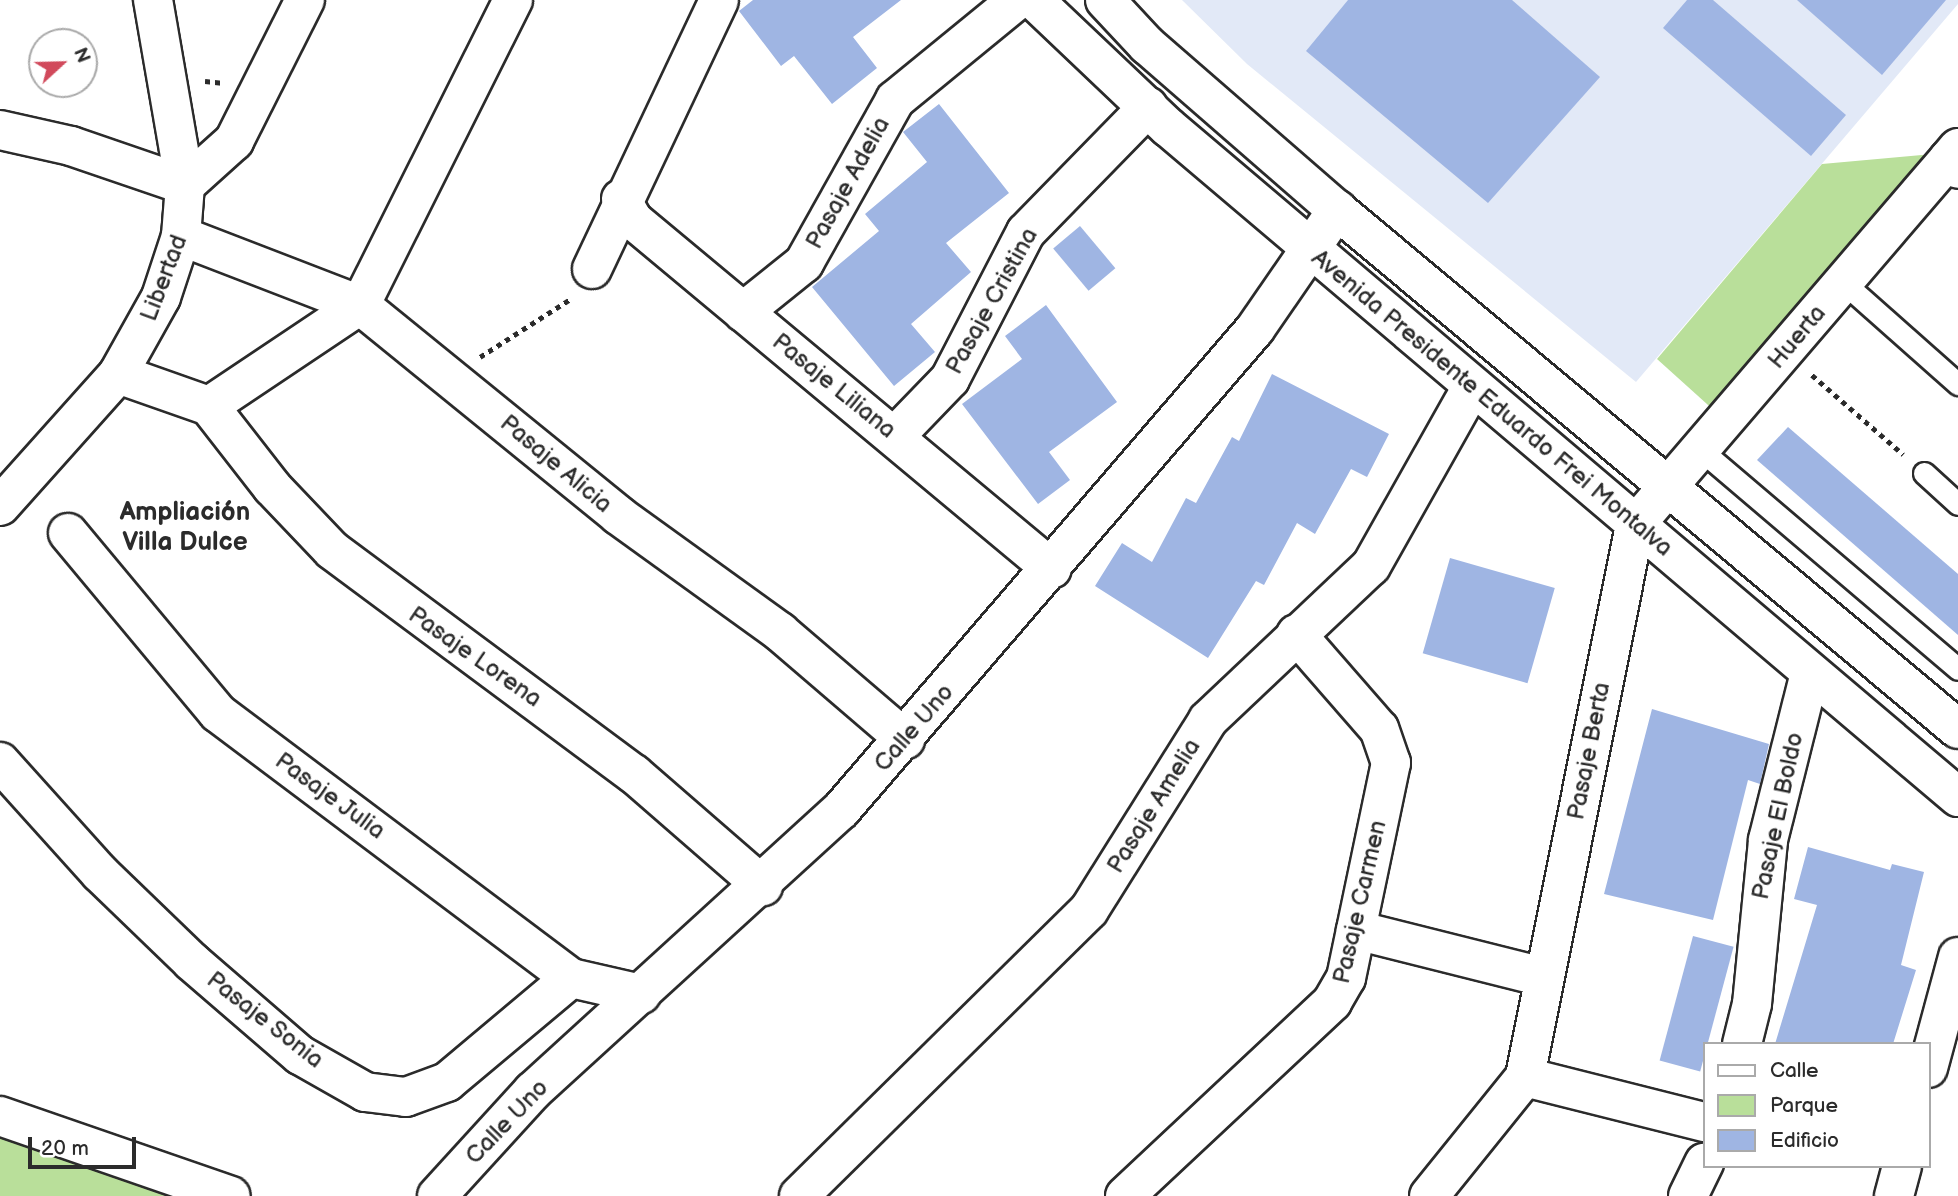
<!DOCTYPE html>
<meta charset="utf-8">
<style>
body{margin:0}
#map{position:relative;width:1958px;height:1196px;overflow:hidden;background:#fff;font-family:"Balsamiq Sans",sans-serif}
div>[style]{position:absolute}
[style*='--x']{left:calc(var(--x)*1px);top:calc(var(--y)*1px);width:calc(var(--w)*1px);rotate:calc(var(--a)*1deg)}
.built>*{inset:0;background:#e2e9f7}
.green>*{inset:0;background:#b9df9a}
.building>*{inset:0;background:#9fb5e3;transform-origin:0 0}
.path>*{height:4.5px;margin-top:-2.25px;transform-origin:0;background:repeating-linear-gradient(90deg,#2b2b2b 0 5px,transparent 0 10px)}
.roads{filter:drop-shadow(2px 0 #2b2b2b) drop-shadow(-2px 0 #2b2b2b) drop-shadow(0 2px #2b2b2b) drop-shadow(0 -2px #2b2b2b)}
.service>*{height:21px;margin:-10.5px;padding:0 10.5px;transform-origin:10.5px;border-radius:10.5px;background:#fff}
.minor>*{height:38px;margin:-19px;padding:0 19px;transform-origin:19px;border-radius:19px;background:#fff}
.tertiary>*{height:38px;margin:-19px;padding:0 19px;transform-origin:19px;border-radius:19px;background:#fff}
.secondary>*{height:38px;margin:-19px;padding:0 19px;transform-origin:19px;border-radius:19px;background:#fff}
span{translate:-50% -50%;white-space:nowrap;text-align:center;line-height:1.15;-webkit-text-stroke:5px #fff;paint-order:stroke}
.street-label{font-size:24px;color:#2b2b2b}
.neighbourhood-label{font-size:26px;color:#2b2b2b;font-weight:700}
.legend{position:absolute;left:1703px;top:1042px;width:228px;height:126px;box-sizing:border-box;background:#fff;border:2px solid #aaa;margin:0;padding:9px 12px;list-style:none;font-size:21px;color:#2b2b2b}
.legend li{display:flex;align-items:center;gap:14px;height:35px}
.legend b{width:35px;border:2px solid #aaa}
.north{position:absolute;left:28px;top:28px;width:70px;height:70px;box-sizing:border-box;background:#fff;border:2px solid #aaa;border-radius:50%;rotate:68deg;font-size:19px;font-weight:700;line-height:28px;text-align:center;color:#2b2b2b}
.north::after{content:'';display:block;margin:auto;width:24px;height:32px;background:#d1495b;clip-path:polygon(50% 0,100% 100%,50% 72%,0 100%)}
.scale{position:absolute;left:28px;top:1137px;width:108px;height:32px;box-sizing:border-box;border:4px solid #2b2b2b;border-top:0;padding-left:9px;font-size:21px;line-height:24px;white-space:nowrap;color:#2b2b2b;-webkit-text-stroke:5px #fff;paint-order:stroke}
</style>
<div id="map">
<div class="built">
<div style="clip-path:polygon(1182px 0,1958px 0,1958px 4px,1636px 382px,1247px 64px)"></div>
</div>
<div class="green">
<div style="clip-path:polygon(1933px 154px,1718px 414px,1657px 359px,1822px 164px)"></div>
<div style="clip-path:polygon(0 1114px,226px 1196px,0 1196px)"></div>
</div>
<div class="building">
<div style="clip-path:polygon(753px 0,901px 0,853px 37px,877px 68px,832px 104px,794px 56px,781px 66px,739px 11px)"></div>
<div style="clip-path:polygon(1348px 0,1512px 0,1600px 77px,1488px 203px,1306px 51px)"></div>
<div style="clip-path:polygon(1687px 0,1713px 0,1846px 115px,1811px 156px,1663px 28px)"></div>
<div style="clip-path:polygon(1797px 0,1946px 0,1882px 75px)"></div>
<div style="clip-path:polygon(939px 104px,1009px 193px,946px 243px,971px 272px,911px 324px,935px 352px,894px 386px,812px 287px,879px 231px,865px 214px,927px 162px,903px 132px)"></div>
<div style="left:1080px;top:226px;width:55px;height:35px;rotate:50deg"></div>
<div style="clip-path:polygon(1046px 305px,1117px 402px,1049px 452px,1070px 480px,1038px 504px,962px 404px,1022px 359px,1005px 336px)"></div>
<div style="clip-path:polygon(1272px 374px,1389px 434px,1367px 477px,1351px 469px,1315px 534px,1297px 523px,1264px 585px,1256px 581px,1208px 658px,1095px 586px,1122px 543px,1152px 562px,1186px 498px,1196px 503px,1232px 437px,1239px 441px)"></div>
<div style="clip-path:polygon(1788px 427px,1958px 574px,1958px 635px,1757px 460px)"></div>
<div style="left:1450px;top:558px;width:109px;height:99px;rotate:16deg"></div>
<div style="clip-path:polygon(1652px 709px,1769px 744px,1760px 784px,1748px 780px,1713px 920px,1604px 894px)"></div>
<div style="clip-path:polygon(1808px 847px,1890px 870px,1892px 864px,1924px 872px,1901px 965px,1916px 970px,1893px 1044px,1775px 1044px,1817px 905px,1794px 899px)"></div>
<div style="left:1693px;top:936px;width:42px;height:129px;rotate:15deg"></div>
</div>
<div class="path">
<div style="--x:205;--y:81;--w:19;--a:6"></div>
<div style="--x:480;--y:357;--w:109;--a:-32.7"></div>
<div style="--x:1812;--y:375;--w:121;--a:41"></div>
</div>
<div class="roads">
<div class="service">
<div style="--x:1843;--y:282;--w:154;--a:41.6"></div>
<div style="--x:1702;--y:451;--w:336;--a:40.4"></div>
<div style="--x:1924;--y:473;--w:46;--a:42.4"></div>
</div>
<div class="minor">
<div style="--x:513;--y:0;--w:341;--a:116.6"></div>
<div style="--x:360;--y:305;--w:182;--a:146.2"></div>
<div style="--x:209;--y:406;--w:103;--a:52.1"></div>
<div style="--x:272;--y:487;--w:87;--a:46.4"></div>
<div style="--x:332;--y:550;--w:376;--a:36.6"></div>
<div style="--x:634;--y:774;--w:171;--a:41"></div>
<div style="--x:0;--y:130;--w:73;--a:12.7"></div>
<div style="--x:71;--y:146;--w:120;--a:18.9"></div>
<div style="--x:185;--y:185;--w:66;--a:-41.9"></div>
<div style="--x:234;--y:141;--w:158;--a:-63.3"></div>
<div style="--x:621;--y:199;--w:24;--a:60"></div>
<div style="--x:633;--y:220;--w:545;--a:39.79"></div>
<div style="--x:181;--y:236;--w:192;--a:21.1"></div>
<div style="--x:360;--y:305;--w:333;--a:39.1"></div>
<div style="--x:618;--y:515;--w:200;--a:35.8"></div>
<div style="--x:780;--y:632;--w:165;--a:40.6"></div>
<div style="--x:592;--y:269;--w:297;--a:-64.7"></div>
<div style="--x:743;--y:312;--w:78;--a:-38.8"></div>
<div style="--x:804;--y:263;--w:187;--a:-60.8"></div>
<div style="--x:895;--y:100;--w:158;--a:-39.3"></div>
<div style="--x:118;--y:374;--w:96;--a:19.4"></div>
<div style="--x:895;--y:436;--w:79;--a:-46"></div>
<div style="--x:950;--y:379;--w:165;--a:-62.7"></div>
<div style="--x:1026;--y:232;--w:175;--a:-45.7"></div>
<div style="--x:0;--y:506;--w:177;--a:-48.2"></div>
<div style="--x:118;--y:374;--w:88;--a:-60.8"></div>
<div style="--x:161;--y:297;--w:64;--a:-71.8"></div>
<div style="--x:181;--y:236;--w:51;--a:-85.5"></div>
<div style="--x:185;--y:185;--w:188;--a:-99.8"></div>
<div style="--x:68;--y:533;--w:234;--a:50.2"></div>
<div style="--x:218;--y:713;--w:441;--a:36.9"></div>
<div style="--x:571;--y:978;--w:72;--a:12.9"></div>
<div style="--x:0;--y:762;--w:149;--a:48"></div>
<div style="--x:100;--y:873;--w:127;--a:44"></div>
<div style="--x:191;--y:961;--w:144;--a:40.8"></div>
<div style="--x:300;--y:1055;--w:75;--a:29.6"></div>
<div style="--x:365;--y:1092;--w:41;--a:7"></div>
<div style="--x:406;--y:1097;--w:44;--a:-20.1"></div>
<div style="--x:447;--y:1082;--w:162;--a:-40"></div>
<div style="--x:1356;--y:930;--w:193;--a:14.1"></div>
<div style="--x:1742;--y:1044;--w:41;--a:-76"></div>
<div style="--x:1752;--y:1004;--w:165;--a:-84.4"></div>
<div style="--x:1768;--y:840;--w:172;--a:-75.9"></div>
<div style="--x:1928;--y:1068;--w:115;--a:-74.9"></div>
<div style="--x:1525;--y:1077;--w:185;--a:14.1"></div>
<div style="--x:0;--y:1116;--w:244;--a:19.1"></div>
<div style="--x:437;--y:1196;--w:142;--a:-47.6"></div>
<div style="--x:533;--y:1091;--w:417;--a:-42.4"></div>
<div style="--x:841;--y:810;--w:635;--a:-49.28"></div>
<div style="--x:1255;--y:329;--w:145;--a:-55.4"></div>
<div style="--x:799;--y:1196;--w:407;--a:-44.6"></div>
<div style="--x:1089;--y:910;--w:224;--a:-57.9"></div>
<div style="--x:1208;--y:720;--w:224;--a:-43.4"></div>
<div style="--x:1371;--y:566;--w:206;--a:-60.6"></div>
<div style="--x:1125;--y:1196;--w:284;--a:-43.1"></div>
<div style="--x:1332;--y:1002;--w:28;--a:-60"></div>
<div style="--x:1346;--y:978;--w:220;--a:-78.2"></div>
<div style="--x:1391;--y:763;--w:36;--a:-109"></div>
<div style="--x:1379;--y:729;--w:126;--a:-131.1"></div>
<div style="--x:1429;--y:1196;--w:153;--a:-51.1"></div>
<div style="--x:1525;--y:1077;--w:563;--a:-78.73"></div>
<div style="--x:1635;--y:525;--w:481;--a:-49.4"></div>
<div style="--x:1688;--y:1196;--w:37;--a:-64"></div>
<div style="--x:1894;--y:1196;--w:31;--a:-75"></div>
</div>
<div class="tertiary">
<div style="--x:1958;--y:148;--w:16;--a:130"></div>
<div style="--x:1948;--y:160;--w:13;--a:42"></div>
</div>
<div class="secondary">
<div style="--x:1034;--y:0;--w:185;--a:43.5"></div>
<div style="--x:1168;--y:127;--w:1036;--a:40.3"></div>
<div style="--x:1105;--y:0;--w:62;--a:47"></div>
<div style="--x:1147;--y:45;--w:252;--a:41"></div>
<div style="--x:1337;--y:210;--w:809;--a:39.89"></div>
</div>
</div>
<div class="street-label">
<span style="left:848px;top:183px;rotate:-61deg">Pasaje Adelia</span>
<span style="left:164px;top:278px;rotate:-69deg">Libertad</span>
<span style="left:992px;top:301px;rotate:-61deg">Pasaje Cristina</span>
<span style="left:1797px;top:337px;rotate:-50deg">Huerta</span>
<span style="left:834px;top:386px;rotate:39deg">Pasaje Liliana</span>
<span style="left:1492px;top:403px;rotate:40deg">Avenida Presidente Eduardo Frei Montalva</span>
<span style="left:556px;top:464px;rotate:40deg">Pasaje Alicia</span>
<span style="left:475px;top:657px;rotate:35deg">Pasaje Lorena</span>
<span style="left:914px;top:728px;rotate:-49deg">Calle Uno</span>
<span style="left:1589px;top:751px;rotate:-79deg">Pasaje Berta</span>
<span style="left:330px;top:796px;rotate:36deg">Pasaje Julia</span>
<span style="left:1154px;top:806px;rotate:-58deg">Pasaje Amelia</span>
<span style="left:1778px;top:816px;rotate:-78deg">Pasaje El Boldo</span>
<span style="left:1360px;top:902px;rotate:-77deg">Pasaje Carmen</span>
<span style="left:265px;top:1020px;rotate:38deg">Pasaje Sonia</span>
<span style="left:507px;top:1122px;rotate:-46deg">Calle Uno</span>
</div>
<div class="neighbourhood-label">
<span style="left:185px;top:528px">Ampliación<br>Villa Dulce</span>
</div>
<ul class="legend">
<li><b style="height:9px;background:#fff"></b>Calle</li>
<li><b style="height:19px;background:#b9df9a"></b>Parque</li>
<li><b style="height:19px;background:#9fb5e3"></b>Edificio</li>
</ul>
<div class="north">N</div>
<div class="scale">20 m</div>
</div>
